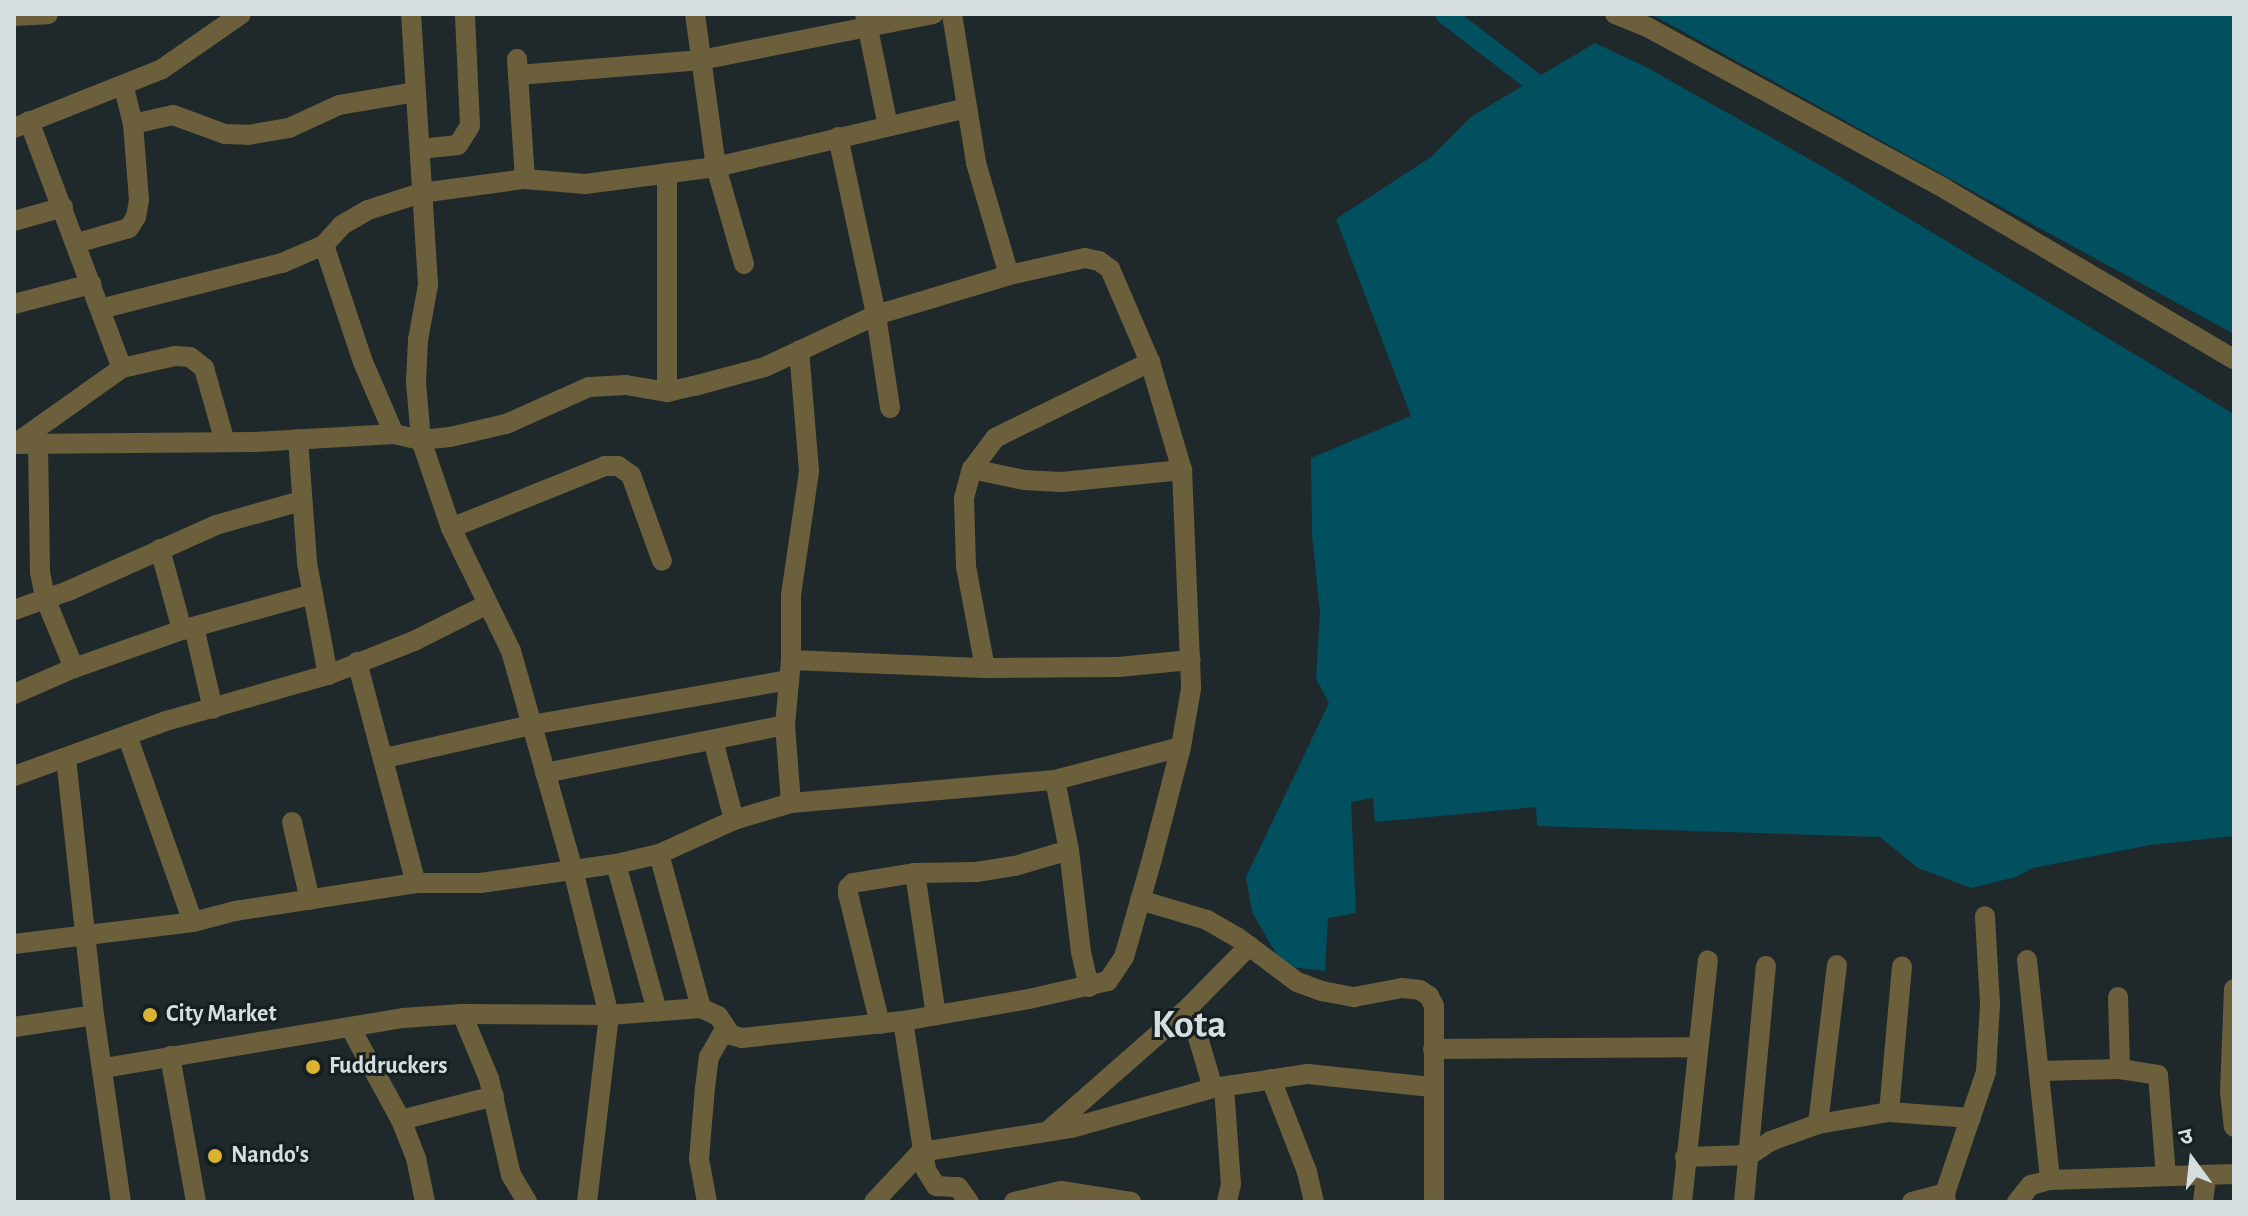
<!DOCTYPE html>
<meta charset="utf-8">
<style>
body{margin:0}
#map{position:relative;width:2248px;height:1216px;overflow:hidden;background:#1f282b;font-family:"Alegreya Sans","Noto Sans Devanagari",sans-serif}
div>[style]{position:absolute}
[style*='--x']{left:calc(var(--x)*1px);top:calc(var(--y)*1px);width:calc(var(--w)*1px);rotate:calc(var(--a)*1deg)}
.water>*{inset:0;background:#005060}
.canal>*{height:20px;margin:-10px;padding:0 10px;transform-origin:10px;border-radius:10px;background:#005060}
.minor>*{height:20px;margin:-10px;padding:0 10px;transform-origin:10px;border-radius:10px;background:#6c603c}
.dots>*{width:22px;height:22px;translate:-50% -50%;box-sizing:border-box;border:4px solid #151e21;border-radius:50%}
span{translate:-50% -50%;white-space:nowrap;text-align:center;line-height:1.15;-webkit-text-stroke:6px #151e21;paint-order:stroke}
.poi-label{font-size:24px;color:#d6ddde;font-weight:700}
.left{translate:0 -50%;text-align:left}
.town-label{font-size:40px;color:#d6ddde;font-weight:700}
.frame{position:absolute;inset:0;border:16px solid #d6ddde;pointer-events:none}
.north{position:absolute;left:2152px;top:1120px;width:80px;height:80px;-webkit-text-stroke:6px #151e21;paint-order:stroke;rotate:345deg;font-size:22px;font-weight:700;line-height:32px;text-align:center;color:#d6ddde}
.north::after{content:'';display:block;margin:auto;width:28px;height:36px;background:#d6ddde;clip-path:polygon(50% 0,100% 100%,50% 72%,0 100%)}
</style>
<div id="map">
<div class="water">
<div style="clip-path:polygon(1651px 14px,2234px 14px,2234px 334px,2054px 236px)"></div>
<div style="clip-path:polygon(1595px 43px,1646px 67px,1825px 168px,2234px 414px,2234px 836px,2150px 845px,2033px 868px,2016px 877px,1971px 888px,1918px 868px,1880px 837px,1537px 826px,1536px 807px,1375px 822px,1373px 798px,1351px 802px,1356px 913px,1328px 918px,1325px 971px,1283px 966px,1252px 912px,1246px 877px,1329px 703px,1316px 679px,1320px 612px,1312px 535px,1311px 458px,1411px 416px,1336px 219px,1431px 157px,1472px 116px)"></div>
</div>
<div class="canal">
<div style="--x:1445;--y:14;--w:136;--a:37.5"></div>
</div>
<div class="minor">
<div style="--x:411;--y:14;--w:272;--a:86.4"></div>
<div style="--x:428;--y:285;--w:56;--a:100.3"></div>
<div style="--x:418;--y:340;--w:42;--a:92.7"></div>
<div style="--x:416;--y:382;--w:58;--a:85.1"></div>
<div style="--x:421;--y:440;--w:93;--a:71.2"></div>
<div style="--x:451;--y:528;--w:137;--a:64"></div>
<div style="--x:511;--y:651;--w:228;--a:74.2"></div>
<div style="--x:573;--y:870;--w:149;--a:76.1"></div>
<div style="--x:609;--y:1015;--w:188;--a:96.7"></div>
<div style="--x:695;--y:14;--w:154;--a:82.2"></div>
<div style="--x:716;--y:167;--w:101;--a:73.9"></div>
<div style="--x:865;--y:14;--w:114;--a:78.4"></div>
<div style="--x:952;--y:14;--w:151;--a:80.8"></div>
<div style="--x:976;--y:163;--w:117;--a:73.6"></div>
<div style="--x:1615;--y:14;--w:37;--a:22"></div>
<div style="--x:1649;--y:28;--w:337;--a:28.5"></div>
<div style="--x:1945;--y:189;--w:335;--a:30.5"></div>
<div style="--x:14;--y:16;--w:34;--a:-3"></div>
<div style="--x:517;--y:59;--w:120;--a:86.2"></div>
<div style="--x:518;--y:75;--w:184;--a:-4.7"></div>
<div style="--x:701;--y:60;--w:237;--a:-11.2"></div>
<div style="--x:29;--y:121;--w:264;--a:69.4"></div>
<div style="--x:133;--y:124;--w:41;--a:-12.7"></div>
<div style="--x:173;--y:115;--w:55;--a:20.1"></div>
<div style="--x:225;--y:134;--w:23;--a:2"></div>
<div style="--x:248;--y:135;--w:42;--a:-9.7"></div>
<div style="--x:289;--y:128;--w:55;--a:-24.7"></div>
<div style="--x:339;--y:105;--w:77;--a:-9.7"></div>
<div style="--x:14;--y:128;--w:159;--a:-21.7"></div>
<div style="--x:162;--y:69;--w:96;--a:-34.8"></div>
<div style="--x:838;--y:137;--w:182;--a:77.9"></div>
<div style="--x:876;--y:315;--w:94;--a:81.4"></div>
<div style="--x:420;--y:149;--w:38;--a:-6"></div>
<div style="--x:458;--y:145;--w:22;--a:-58"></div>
<div style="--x:470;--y:126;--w:112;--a:-92.6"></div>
<div style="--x:667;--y:173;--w:219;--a:90"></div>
<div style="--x:14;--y:221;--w:51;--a:-15.9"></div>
<div style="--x:77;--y:243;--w:54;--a:-16.1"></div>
<div style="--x:129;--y:228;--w:13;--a:-58"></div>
<div style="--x:136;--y:217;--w:17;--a:-80"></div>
<div style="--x:139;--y:200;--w:76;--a:-94.5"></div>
<div style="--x:133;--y:124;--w:38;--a:-104"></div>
<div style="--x:324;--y:245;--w:123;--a:71.6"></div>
<div style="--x:363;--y:362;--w:78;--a:66.7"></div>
<div style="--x:14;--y:304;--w:80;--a:-14.6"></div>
<div style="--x:100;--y:309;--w:188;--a:-14.2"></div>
<div style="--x:282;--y:263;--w:46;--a:-23.2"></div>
<div style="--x:324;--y:245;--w:27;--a:-48"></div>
<div style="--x:342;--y:225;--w:30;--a:-30"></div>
<div style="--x:368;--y:210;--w:56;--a:-17.8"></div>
<div style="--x:421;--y:193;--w:105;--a:-7.7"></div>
<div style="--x:525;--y:179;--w:60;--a:4.8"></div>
<div style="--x:585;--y:184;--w:132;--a:-7.4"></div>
<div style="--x:716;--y:167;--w:258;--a:-13.2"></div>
<div style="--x:298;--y:439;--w:124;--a:85.8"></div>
<div style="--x:307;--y:563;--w:114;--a:79.4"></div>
<div style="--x:14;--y:444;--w:241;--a:-0.5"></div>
<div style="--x:255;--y:442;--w:139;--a:-3.3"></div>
<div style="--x:394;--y:434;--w:28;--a:13"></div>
<div style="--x:421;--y:440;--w:29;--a:-6"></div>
<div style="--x:450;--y:437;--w:57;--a:-13.1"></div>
<div style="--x:506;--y:424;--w:91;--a:-24"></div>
<div style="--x:589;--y:387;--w:37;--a:-3"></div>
<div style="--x:626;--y:385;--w:42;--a:9.7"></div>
<div style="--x:667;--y:392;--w:28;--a:-13"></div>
<div style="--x:694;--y:386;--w:73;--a:-15"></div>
<div style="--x:765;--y:367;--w:123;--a:-25.1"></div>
<div style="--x:876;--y:315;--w:139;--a:-16.7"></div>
<div style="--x:1009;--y:275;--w:78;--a:-12.6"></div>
<div style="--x:1085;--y:258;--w:14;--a:12"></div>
<div style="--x:1099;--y:261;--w:14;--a:36"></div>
<div style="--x:1110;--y:269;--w:101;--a:66.7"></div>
<div style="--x:1150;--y:362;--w:113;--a:73.5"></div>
<div style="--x:1182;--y:470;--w:219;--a:87.6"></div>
<div style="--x:1191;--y:689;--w:59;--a:99.8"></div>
<div style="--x:1181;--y:747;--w:116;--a:104.5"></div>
<div style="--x:1152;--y:859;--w:102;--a:105.9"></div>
<div style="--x:1124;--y:957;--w:29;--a:124"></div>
<div style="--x:1108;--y:981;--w:81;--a:167.2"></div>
<div style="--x:1029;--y:999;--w:128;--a:170.1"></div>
<div style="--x:903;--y:1021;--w:162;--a:174"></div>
<div style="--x:742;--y:1038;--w:11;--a:-165"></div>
<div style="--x:731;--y:1035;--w:23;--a:-124"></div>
<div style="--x:718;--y:1016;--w:19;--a:-155"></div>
<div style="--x:701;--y:1008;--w:92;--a:175.6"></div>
<div style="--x:609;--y:1015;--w:147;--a:-179.6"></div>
<div style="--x:462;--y:1014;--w:59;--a:176.1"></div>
<div style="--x:403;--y:1018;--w:303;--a:170.5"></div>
<div style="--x:15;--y:444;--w:131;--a:-35.4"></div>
<div style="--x:122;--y:368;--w:54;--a:-12.8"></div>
<div style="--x:175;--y:356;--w:15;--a:4"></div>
<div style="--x:190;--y:357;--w:18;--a:38"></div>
<div style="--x:204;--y:368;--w:77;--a:74.2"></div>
<div style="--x:38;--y:444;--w:128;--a:89.1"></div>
<div style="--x:40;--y:572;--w:26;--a:79"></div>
<div style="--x:45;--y:598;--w:76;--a:67.5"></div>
<div style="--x:972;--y:469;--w:53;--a:11.9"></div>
<div style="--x:1024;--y:480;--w:38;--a:3"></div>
<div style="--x:1062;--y:482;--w:121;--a:-5.7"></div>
<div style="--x:451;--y:528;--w:166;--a:-21.9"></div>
<div style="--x:605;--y:466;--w:13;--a:0"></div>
<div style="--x:618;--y:466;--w:16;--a:35"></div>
<div style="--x:631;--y:475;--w:91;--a:70.2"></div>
<div style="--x:160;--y:549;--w:84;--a:74.8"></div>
<div style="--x:14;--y:610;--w:57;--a:-19.4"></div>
<div style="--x:68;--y:591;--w:162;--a:-24"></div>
<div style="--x:216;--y:525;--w:88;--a:-15.8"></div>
<div style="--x:194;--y:627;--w:84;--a:77"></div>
<div style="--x:791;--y:660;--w:194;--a:2.4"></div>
<div style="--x:985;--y:668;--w:133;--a:-0.4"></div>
<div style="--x:1118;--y:667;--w:73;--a:-5.5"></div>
<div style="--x:357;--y:662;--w:229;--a:75.1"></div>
<div style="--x:985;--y:668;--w:104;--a:-100.6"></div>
<div style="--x:966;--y:566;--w:68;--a:-91.7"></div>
<div style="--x:964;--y:498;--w:30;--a:-75"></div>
<div style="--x:972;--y:469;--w:39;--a:-53"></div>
<div style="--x:995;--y:438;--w:173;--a:-26.1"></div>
<div style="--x:14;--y:694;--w:65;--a:-23.4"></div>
<div style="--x:74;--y:668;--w:114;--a:-19.4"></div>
<div style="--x:182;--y:630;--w:136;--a:-15.4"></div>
<div style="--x:127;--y:735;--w:198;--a:70.6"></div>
<div style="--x:713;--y:740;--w:83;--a:75.3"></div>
<div style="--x:66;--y:758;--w:259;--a:83.8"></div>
<div style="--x:94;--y:1015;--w:189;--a:81.8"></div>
<div style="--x:385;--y:758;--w:150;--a:-12.7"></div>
<div style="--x:531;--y:725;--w:262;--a:-9.9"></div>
<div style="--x:545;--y:773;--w:245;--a:-11.3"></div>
<div style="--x:14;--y:776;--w:162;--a:-19.9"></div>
<div style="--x:166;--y:721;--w:168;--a:-15.9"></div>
<div style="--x:328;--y:675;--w:92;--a:-21.6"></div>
<div style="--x:414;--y:641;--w:80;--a:-26.6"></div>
<div style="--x:1055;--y:780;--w:71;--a:78.7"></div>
<div style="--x:1069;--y:850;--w:103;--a:83.3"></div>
<div style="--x:1081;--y:952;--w:36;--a:77"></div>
<div style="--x:791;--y:803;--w:78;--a:-94.4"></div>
<div style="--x:785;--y:725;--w:65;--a:-84.7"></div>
<div style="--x:791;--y:660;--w:65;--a:-90"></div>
<div style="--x:791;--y:595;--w:125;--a:-81.7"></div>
<div style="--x:809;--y:471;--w:121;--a:-94.7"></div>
<div style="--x:292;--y:822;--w:80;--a:77"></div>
<div style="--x:659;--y:854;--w:160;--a:74.7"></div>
<div style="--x:616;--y:864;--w:153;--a:74.4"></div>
<div style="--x:915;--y:873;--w:144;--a:81.6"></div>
<div style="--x:1140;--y:900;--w:70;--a:16.6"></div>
<div style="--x:1207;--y:920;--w:34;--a:30"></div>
<div style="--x:1237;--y:937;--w:75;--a:36.9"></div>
<div style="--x:1297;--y:982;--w:27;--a:20"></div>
<div style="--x:1322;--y:991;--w:33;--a:11"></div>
<div style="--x:1354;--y:997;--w:49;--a:-10.6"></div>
<div style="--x:1402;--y:988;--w:18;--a:6"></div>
<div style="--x:1420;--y:990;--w:11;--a:34"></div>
<div style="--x:1429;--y:996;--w:11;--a:63"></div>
<div style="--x:1434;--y:1006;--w:196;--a:90"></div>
<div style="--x:14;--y:944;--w:180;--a:-7"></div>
<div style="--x:193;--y:922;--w:43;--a:-14.7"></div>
<div style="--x:235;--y:911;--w:183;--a:-8.8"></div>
<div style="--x:416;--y:883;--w:64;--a:0"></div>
<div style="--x:480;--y:883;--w:137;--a:-8"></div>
<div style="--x:616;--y:864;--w:44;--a:-13.1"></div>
<div style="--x:659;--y:854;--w:82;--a:-24.4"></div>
<div style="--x:734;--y:820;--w:59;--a:-16.6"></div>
<div style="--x:791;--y:803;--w:265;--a:-5"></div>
<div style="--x:1055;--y:780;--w:130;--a:-14.7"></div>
<div style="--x:2027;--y:960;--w:221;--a:84"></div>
<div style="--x:2234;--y:989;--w:102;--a:92.2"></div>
<div style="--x:2230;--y:1091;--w:36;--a:84"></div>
<div style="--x:2118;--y:997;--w:72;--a:88.4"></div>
<div style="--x:1189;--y:1007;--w:84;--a:73.5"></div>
<div style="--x:462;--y:1014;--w:70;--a:67.4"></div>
<div style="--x:489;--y:1079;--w:98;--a:77.1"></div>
<div style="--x:511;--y:1175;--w:31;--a:59"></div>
<div style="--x:903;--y:1021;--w:151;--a:81.2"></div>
<div style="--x:926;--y:1170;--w:19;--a:58"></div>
<div style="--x:936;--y:1186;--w:22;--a:3"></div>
<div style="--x:958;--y:1187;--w:19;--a:54"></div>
<div style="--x:880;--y:1024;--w:134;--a:-103.8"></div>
<div style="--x:848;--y:894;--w:6;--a:-90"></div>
<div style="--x:848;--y:888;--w:7;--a:-45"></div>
<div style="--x:853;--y:883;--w:63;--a:-9.2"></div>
<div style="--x:915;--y:873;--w:61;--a:-0.9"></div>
<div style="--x:976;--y:872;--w:39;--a:-9"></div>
<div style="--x:1015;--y:866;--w:56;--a:-16.5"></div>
<div style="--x:14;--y:1027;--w:81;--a:-8.5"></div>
<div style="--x:350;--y:1027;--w:106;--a:61.3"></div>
<div style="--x:401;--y:1120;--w:41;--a:68.5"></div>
<div style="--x:416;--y:1158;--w:45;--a:78.4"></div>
<div style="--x:1433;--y:1049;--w:265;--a:-0.4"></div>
<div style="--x:170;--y:1056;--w:148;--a:79.9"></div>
<div style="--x:2039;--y:1071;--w:81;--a:-1.4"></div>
<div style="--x:2120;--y:1069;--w:38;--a:9"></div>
<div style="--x:2158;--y:1075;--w:101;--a:85.5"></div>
<div style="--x:1271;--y:1079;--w:100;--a:68.8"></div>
<div style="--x:1307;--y:1172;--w:31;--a:77"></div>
<div style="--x:1224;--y:1087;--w:97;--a:85.9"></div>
<div style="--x:1231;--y:1184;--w:18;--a:103"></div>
<div style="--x:1889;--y:1112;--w:146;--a:-84.9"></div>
<div style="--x:401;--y:1120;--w:96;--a:-14.5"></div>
<div style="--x:1818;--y:1124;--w:160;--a:-83.2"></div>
<div style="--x:1048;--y:1131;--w:188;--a:-41.3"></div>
<div style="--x:1189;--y:1007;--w:86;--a:-45.5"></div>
<div style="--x:1685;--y:1157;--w:65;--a:-1.8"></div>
<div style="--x:1750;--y:1155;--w:25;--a:-34"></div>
<div style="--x:1771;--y:1141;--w:50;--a:-19.9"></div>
<div style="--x:1818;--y:1124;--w:72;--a:-9.6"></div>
<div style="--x:1889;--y:1112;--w:82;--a:4.2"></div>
<div style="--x:707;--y:1202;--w:44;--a:-100.5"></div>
<div style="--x:699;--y:1159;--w:71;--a:-85.2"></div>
<div style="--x:705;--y:1088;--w:31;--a:-83"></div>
<div style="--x:709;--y:1057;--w:32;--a:-60"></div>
<div style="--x:874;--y:1202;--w:69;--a:-46.8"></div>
<div style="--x:921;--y:1152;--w:152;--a:-9.1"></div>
<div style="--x:1071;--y:1128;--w:148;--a:-15.7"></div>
<div style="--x:1213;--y:1088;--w:96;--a:-8.4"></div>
<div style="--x:1308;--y:1074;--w:124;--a:6"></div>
<div style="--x:1014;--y:1202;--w:48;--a:-13.2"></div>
<div style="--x:1061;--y:1191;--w:71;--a:8.9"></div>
<div style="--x:1682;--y:1202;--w:243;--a:-83.9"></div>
<div style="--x:1744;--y:1202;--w:237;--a:-84.7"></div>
<div style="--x:1912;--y:1202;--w:34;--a:-15"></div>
<div style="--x:1946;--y:1202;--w:9;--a:-96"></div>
<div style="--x:1945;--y:1193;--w:128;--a:-71.3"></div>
<div style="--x:1986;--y:1072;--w:68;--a:-86.6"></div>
<div style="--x:1990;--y:1004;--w:88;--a:-93.3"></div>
<div style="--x:2017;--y:1202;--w:22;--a:-51"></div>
<div style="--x:2031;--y:1185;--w:20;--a:-15"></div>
<div style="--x:2050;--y:1180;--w:184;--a:-1.9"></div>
<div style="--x:2203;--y:1202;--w:25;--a:-83"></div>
</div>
<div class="dots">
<div style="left:150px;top:1015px;background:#dab333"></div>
<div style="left:313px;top:1067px;background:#dab333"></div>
<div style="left:215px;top:1156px;background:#dab333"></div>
</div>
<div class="poi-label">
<span class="left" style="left:166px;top:1015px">City Market</span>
<span class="left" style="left:329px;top:1067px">Fuddruckers</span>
<span class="left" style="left:231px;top:1156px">Nando's</span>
</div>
<div class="town-label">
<span style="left:1189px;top:1025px">Kota</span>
</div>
<div class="frame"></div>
<div class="north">उ</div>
</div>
